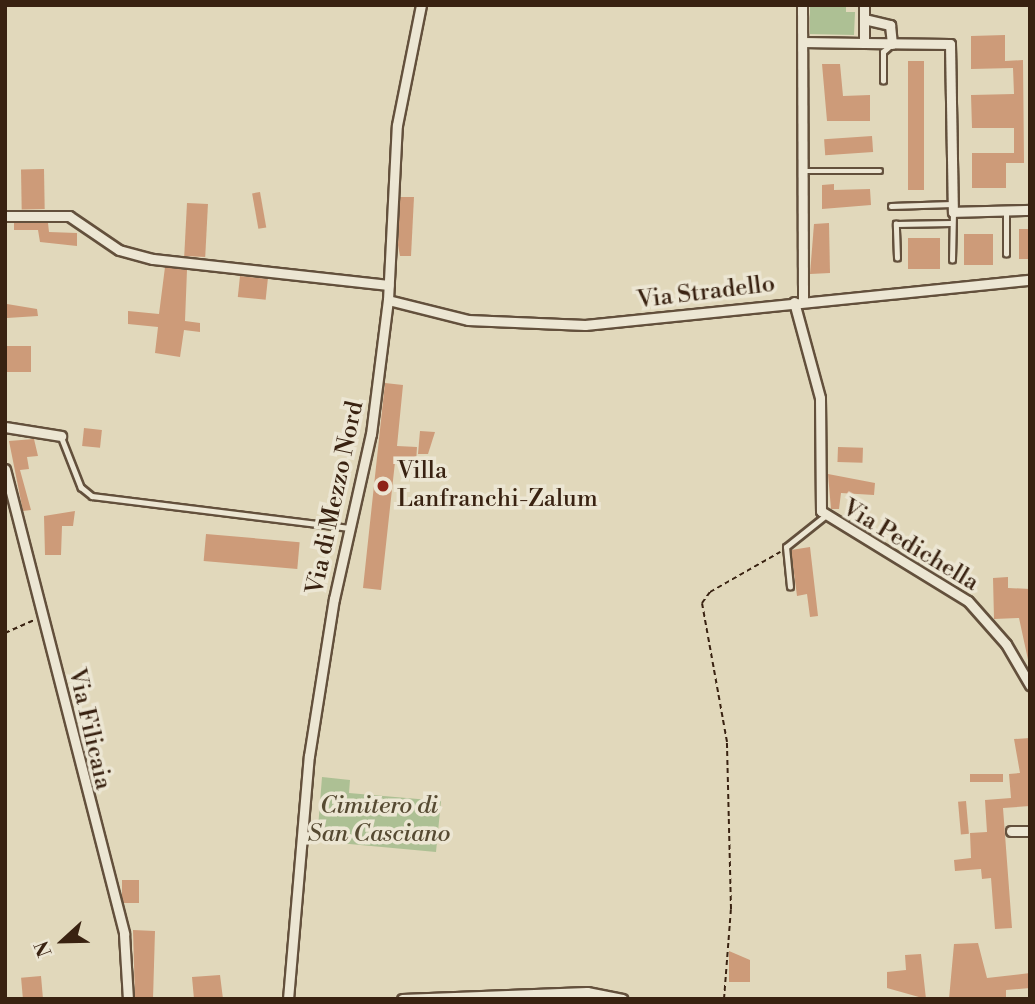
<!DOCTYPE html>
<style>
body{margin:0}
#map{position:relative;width:1035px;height:1004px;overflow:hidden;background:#e1d8bb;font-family:"Libre Bodoni",serif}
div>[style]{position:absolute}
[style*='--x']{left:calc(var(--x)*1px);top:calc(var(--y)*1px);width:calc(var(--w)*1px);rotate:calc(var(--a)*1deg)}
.green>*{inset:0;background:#adc094}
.building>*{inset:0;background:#cd9b79;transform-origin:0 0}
.path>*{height:2px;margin-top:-1px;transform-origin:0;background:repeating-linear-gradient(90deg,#392211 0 5px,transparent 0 8.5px)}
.roads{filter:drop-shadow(2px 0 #63503c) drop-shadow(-2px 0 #63503c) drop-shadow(0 2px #63503c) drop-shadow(0 -2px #63503c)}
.service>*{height:4.5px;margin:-2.25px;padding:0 2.25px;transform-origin:2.25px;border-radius:2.25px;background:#ece6d3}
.minor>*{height:9px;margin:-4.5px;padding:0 4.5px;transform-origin:4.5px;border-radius:4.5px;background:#ece6d3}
.dots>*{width:19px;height:19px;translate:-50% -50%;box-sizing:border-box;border:4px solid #ece6d3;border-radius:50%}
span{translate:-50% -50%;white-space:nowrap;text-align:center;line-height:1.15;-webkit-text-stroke:7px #ece6d3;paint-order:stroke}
.street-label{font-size:24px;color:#392211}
.poi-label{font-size:24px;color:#392211}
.left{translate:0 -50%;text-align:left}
.park-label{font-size:24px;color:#564a32;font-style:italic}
.frame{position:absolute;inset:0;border:7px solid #392211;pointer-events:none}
.north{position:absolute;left:28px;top:906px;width:70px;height:70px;-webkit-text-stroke:5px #ece6d3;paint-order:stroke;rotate:248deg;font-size:19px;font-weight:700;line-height:28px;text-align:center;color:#392211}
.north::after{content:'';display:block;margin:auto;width:24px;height:32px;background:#392211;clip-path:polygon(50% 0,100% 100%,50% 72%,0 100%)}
</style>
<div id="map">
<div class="green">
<div style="clip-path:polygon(810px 5px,846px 5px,846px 12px,855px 12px,854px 35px,810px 34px)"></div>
<div style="clip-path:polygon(322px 777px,350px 780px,349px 793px,441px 801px,436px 852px,317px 841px)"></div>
</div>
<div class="building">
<div style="clip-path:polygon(1005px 35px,1005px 61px,1023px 60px,1024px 163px,1006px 163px,1006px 188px,972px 188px,972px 153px,1014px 153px,1014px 128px,972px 128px,971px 95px,1014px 94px,1013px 68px,971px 69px,971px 36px)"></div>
<div style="left:908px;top:61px;width:16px;height:129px"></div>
<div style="clip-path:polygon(822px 64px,840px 64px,843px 96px,870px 95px,870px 121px,827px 121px)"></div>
<div style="left:872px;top:136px;width:16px;height:48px;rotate:86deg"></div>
<div style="left:44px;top:169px;width:40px;height:23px;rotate:89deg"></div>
<div style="clip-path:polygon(834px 184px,834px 190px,870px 189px,871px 205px,822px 209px,822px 185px)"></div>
<div style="left:260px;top:192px;width:36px;height:8px;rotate:80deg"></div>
<div style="clip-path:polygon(400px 197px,414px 197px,411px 256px,400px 256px,398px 245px)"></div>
<div style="left:187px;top:203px;width:21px;height:53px;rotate:3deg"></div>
<div style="clip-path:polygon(14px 223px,48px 223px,49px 232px,77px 233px,77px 246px,40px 242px,38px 230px,14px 230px)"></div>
<div style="clip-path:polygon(829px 223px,830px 273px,810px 274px,814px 224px)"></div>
<div style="left:1019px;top:229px;width:11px;height:30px"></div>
<div style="left:964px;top:234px;width:29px;height:31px"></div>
<div style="left:940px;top:238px;width:31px;height:32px;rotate:90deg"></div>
<div style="clip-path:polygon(165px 267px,187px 270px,185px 321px,200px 323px,200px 332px,184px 330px,180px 357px,155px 353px,158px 327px,128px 324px,128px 311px,159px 314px)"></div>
<div style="left:240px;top:276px;width:28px;height:21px;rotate:6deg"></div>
<div style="clip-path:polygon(7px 304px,37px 309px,38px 316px,7px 318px)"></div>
<div style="left:31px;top:346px;width:26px;height:25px;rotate:90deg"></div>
<div style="clip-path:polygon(385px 383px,403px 385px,397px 446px,417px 447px,416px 463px,395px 462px,381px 590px,363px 588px)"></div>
<div style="left:84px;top:428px;width:18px;height:18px;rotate:6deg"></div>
<div style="clip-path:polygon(420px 431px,435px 432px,428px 454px,418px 454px)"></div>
<div style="clip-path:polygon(34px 439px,38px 456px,27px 457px,29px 469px,20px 470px,31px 510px,23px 511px,9px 441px)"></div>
<div style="left:838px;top:447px;width:25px;height:15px;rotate:2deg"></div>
<div style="clip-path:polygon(828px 474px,875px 483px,874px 495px,841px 493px,839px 509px,831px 509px)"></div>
<div style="clip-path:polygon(75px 511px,73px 526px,62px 526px,61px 555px,45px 555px,44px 516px)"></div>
<div style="left:206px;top:534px;width:94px;height:27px;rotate:5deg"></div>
<div style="clip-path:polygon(810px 547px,818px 616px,810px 617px,807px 594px,797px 596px,791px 550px)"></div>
<div style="clip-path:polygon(1008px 577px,1008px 588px,1030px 589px,1030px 669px,1019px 618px,994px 619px,993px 578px)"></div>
<div style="clip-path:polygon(1030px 738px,1030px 806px,1003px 808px,1012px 928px,995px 929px,991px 878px,982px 879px,981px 869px,955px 871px,954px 860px,971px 858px,970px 833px,987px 832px,985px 800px,1011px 798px,1009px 774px,1020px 773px,1014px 739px)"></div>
<div style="left:1003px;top:774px;width:8px;height:33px;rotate:90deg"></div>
<div style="left:966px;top:801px;width:33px;height:8px;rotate:85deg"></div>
<div style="left:122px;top:880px;width:17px;height:23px"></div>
<div style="clip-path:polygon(133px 930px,155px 931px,153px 999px,135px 999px)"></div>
<div style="clip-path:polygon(978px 943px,987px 978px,1030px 973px,1030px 988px,1006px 990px,1006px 999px,949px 999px,954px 944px)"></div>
<div style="clip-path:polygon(729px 951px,750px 960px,750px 982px,729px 982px)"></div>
<div style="clip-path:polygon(921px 954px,926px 999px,887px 988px,887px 972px,906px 970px,905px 955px)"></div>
<div style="clip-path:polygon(220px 975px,223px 999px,194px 999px,192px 977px)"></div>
<div style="left:41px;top:976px;width:23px;height:20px;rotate:85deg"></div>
</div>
<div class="path">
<div style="--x:5;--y:633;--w:32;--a:-24"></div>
<div style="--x:724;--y:999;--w:90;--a:-85.6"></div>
<div style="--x:731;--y:909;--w:167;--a:-91.4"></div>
<div style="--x:727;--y:742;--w:141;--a:-100.2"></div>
<div style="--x:702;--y:603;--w:14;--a:-54"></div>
<div style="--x:710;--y:592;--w:81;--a:-29.7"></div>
</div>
<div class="roads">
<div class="service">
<div style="--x:883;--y:81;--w:29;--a:-90"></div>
<div style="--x:883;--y:52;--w:12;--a:-42"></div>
<div style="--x:804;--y:171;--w:76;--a:0"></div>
<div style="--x:891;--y:206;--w:61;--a:-1.9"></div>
<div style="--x:1006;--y:254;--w:44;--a:-90"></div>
<div style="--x:897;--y:258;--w:34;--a:-92"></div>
<div style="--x:896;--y:224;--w:55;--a:-1"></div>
<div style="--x:952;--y:260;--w:48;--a:-88.8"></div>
<div style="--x:61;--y:436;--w:55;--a:68.6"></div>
<div style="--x:81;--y:487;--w:14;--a:39"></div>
<div style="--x:92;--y:496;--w:259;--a:7.1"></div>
<div style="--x:790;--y:587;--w:40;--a:-95.7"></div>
<div style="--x:786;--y:547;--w:50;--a:-38.5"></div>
</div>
<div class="minor">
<div style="--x:802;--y:5;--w:296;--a:89.8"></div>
<div style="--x:864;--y:19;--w:27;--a:13"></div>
<div style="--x:890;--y:25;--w:19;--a:84"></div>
<div style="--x:803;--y:42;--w:61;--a:0.9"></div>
<div style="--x:864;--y:43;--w:38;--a:-90"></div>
<div style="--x:864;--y:43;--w:86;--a:0.7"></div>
<div style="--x:950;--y:44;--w:168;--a:89"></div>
<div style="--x:953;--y:212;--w:77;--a:-1.5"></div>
<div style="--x:5;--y:216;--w:64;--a:0"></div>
<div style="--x:69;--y:216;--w:60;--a:34.2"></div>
<div style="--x:119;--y:250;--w:35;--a:15"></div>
<div style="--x:153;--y:259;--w:237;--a:6.3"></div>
<div style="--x:388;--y:300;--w:82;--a:14"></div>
<div style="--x:468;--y:320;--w:117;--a:2.4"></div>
<div style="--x:585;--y:325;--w:447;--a:-5.8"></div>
<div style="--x:794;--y:302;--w:99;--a:74.8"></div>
<div style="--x:820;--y:398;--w:113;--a:89.5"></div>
<div style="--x:821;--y:511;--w:172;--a:31.5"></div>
<div style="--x:968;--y:601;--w:57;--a:48.5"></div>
<div style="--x:1006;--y:644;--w:48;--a:59.7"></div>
<div style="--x:5;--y:427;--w:57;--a:9.1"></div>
<div style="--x:5;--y:469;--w:480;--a:75.6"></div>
<div style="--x:124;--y:934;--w:65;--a:86.5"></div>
<div style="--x:1011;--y:831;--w:19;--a:0"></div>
<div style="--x:288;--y:999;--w:244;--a:-85.1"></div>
<div style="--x:309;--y:756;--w:159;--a:-81"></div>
<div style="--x:334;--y:599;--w:169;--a:-77.4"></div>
<div style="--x:371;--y:434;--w:135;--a:-82.8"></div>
<div style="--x:388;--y:300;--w:175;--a:-87.1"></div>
<div style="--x:397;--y:125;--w:122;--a:-78.7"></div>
<div style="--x:402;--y:999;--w:185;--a:-2.2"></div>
<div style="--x:587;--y:992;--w:36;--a:11"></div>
</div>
</div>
<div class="dots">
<div style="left:383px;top:486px;background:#8f2418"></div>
</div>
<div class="street-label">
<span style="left:706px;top:293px;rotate:-7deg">Via Stradello</span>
<span style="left:336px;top:498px;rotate:-78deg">Via di Mezzo Nord</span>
<span style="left:910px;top:546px;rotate:31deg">Via Pedichella</span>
<span style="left:89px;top:729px;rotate:77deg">Via Filicaia</span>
</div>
<div class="poi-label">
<span class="left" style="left:397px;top:486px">Villa<br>Lanfranchi-Zalum</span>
</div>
<div class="park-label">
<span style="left:379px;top:821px">Cimitero di<br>San Casciano</span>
</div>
<div class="frame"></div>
<div class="north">N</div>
</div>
